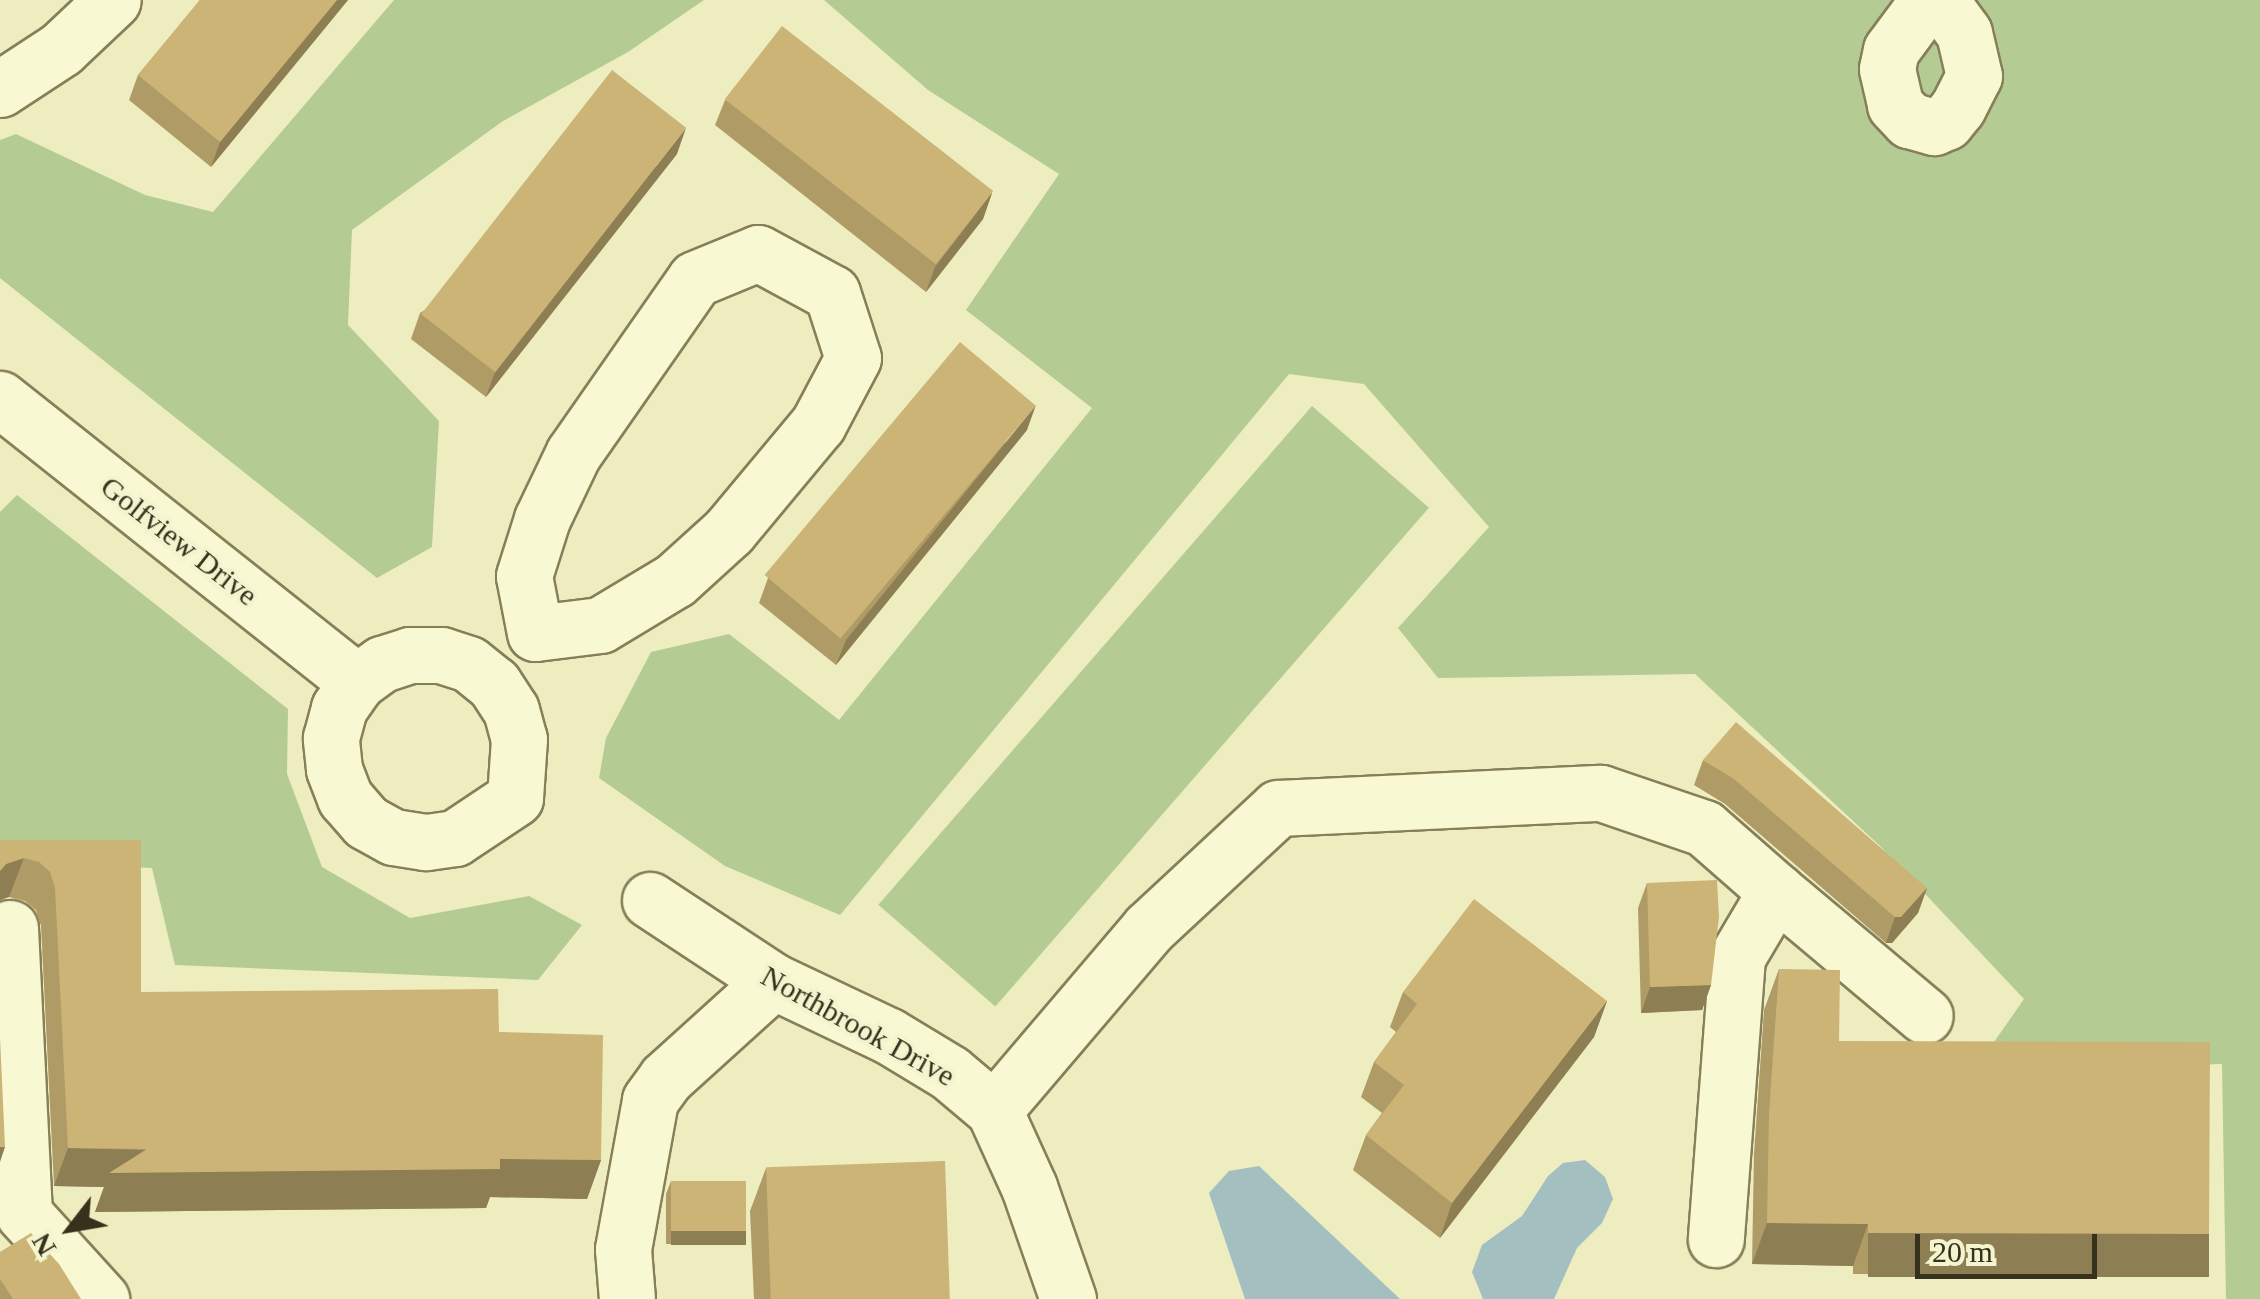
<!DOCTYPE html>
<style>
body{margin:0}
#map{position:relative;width:2260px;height:1299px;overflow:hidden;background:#ededc0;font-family:"Times New Roman",serif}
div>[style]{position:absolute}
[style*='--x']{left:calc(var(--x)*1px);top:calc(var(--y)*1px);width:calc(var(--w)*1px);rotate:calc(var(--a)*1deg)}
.green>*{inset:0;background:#b4cb94;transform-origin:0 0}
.water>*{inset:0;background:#a3bfbf}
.roads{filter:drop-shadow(2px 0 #867f58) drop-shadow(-2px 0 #867f58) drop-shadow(0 2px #867f58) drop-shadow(0 -2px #867f58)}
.minor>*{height:55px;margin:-27.5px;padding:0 27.5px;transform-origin:27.5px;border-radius:27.5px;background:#f8f8d3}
.wall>*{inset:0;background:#af9b65}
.shaded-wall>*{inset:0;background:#8e7e53;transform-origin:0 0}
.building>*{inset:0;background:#cbb476;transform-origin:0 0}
span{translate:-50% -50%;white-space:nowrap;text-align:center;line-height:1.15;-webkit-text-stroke:8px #f4f5cf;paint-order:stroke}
.street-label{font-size:30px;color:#36311c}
.north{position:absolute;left:20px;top:1179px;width:100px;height:100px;-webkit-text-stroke:8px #f4f5cf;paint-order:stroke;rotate:239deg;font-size:28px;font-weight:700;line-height:40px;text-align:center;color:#36311c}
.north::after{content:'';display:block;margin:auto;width:35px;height:45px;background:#36311c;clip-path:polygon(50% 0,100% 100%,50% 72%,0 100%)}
.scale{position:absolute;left:1915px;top:1234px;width:182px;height:45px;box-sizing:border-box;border:5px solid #36311c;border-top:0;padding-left:12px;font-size:30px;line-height:35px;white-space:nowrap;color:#36311c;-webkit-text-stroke:8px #f4f5cf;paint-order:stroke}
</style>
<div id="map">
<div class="green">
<div style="clip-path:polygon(394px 0,704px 0,628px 52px,503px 121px,352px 230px,348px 325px,439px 421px,432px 547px,377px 578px,0 278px,0 140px,16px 134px,145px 195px,213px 212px)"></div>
<div style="clip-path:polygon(824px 0,2260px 0,2260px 1299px,2226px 1299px,2222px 1064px,2136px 1067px,1985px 1055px,2024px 999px,1880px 846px,1695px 674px,1438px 678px,1398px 628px,1489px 527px,1364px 384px,1289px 374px,840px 915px,725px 866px,599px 778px,606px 738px,651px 652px,729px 634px,839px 720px,1092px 408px,966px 310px,1059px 174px,928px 90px)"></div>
<div style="left:1312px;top:406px;width:155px;height:661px;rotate:41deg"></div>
<div style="clip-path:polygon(17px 495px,288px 709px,287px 774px,322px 867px,410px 918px,529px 896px,582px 925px,538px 980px,175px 965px,152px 868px,0 862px,0 512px)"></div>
</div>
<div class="water">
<div style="clip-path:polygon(1585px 1160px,1605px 1177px,1613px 1199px,1602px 1223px,1577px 1248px,1554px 1299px,1483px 1299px,1472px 1272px,1482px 1245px,1522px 1216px,1548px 1176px,1563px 1163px)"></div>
<div style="clip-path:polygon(1259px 1166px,1400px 1299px,1245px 1299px,1209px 1193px,1229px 1171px)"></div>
</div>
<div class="roads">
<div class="minor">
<div style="--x:1928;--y:0;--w:62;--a:126.5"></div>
<div style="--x:1891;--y:50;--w:19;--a:102"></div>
<div style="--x:1887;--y:69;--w:37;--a:77"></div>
<div style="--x:1895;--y:105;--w:21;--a:47"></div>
<div style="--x:1909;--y:120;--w:26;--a:16"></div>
<div style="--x:1934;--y:127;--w:13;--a:-23"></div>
<div style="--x:1946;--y:122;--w:19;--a:-51"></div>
<div style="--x:1958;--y:107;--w:35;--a:-63"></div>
<div style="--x:1974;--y:76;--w:44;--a:-103.1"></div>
<div style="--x:1964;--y:33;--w:41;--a:-126"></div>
<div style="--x:0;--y:89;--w:73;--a:-33.3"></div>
<div style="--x:61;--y:49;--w:71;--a:-43.3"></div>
<div style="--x:758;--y:253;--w:84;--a:28.4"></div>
<div style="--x:832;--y:293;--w:68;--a:72.1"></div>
<div style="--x:853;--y:358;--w:75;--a:117.9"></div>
<div style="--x:818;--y:424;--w:139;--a:129.8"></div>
<div style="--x:729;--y:531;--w:73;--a:137.8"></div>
<div style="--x:675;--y:580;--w:87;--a:149"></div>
<div style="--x:600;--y:625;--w:65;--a:173"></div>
<div style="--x:535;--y:633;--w:58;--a:-100.9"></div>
<div style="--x:524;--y:576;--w:60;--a:-72.5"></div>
<div style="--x:542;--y:519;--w:72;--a:-64.5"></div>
<div style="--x:573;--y:454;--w:213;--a:-55.1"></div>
<div style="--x:695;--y:279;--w:68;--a:-22.4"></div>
<div style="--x:0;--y:399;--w:456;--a:38.4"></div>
<div style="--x:410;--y:655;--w:31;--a:0"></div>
<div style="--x:441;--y:655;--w:29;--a:18"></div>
<div style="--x:469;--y:664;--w:32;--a:39"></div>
<div style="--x:494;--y:684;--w:31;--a:57"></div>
<div style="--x:511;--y:710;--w:30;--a:75"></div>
<div style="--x:519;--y:739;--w:59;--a:93.9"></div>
<div style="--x:515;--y:798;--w:72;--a:146.3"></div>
<div style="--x:455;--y:838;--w:30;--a:172"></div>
<div style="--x:425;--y:842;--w:32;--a:-171"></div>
<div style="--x:393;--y:837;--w:31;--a:-151"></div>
<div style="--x:366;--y:822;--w:32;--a:-131"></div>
<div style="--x:345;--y:798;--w:31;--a:-111"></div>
<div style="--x:334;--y:769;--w:31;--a:-96"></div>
<div style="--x:331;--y:738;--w:31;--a:-75"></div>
<div style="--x:339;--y:708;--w:32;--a:-55"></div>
<div style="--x:357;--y:682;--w:31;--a:-36"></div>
<div style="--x:382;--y:664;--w:29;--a:-18"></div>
<div style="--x:1776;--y:891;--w:194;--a:40"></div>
<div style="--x:650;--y:900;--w:147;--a:33.4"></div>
<div style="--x:773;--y:981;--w:128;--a:25.4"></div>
<div style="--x:889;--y:1036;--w:71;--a:31.2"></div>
<div style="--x:950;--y:1073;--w:57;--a:40.1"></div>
<div style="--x:994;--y:1110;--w:85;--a:65.6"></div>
<div style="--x:1029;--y:1187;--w:119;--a:70.8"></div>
<div style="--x:10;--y:928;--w:286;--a:87.2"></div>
<div style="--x:24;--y:1214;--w:115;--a:47.8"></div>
<div style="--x:994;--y:1110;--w:239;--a:-49.6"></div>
<div style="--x:1149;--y:928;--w:176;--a:-42.9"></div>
<div style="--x:1278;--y:808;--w:323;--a:-2.7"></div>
<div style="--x:1601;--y:793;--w:109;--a:18.8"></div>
<div style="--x:1704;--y:828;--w:96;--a:41.2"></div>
<div style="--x:1776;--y:891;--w:77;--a:120.6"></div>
<div style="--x:1737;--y:957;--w:283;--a:94.3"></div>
<div style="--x:627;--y:1299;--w:50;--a:-94.6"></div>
<div style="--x:623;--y:1249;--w:151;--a:-79.7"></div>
<div style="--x:650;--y:1100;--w:27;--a:-54"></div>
<div style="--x:666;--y:1078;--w:144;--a:-42.2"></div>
</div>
</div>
<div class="wall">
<div style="clip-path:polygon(200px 0,348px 0,211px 167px,129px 100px,138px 75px)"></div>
<div style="clip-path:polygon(725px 100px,992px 193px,983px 219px,926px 292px,715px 125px)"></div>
<div style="clip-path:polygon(677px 154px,486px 397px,411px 339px,420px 313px)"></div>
<div style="clip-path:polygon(1027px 430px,836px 665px,759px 603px,768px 578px)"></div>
<div style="clip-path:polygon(1703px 760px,1927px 888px,1918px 913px,1892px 943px,1886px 943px,1725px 804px,1694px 785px)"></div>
<div style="clip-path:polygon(0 840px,141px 840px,141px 992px,499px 1032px,601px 1160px,587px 1199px,490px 1197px,486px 1208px,95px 1212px,104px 1187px,54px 1186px,41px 926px,36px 910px,25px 901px,9px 897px,0 900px)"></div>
<div style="clip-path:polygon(1647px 883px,1711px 985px,1702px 1010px,1641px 1013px,1638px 908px)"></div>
<div style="clip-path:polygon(1779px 969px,1839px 1041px,2194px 1276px,1853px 1274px,1853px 1266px,1752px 1264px,1754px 1154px,1764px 1010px)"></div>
<div style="clip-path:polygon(1403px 992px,1607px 1001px,1594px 1037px,1440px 1238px,1353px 1170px,1366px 1135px,1382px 1113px,1361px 1097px,1374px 1062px,1396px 1032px,1390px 1027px)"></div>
<div style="clip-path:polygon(766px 1168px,950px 1299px,754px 1299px,750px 1211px)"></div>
<div style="clip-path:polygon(671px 1181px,741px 1244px,666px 1244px,666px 1194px)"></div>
<div style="clip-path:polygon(0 1252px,81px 1299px,0 1299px)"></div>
</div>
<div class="shaded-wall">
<div style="clip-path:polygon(337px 0,348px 0,211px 167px,220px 142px)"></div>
<div style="clip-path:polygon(686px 128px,677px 154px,486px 397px,495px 372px)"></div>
<div style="clip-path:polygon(992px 193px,983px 219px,926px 292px,935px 267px)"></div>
<div style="clip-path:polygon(1036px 405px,1027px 430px,836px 665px,846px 640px)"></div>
<div style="clip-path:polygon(24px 858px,9px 897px,0 900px,0 871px,6px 864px)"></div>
<div style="clip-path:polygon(1927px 888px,1918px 913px,1892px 943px,1886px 943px,1895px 917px)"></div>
<div style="clip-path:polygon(1711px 985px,1702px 1010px,1641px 1013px,1650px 987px)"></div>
<div style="clip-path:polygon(1607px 1001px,1594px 1037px,1440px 1238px,1452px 1203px)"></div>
<div style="clip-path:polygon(0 1147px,5px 1147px,0 1162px)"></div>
<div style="clip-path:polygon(68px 1148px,500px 1159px,601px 1160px,587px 1199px,490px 1197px,486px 1208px,95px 1212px,104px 1187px,54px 1186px)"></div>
<div style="clip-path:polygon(1767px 1223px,1868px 1224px,1853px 1266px,1752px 1264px)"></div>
<div style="left:671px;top:1231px;width:75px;height:14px"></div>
<div style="left:1868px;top:1233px;width:341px;height:44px"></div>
</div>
<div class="building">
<div style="clip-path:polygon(200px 0,337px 0,220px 142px,138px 75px)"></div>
<div style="left:782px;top:26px;width:268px;height:93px;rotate:38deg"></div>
<div style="left:612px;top:70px;width:94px;height:310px;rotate:38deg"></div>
<div style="left:960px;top:342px;width:99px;height:304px;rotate:40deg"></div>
<div style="clip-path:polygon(1736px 722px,1927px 888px,1901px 917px,1895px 917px,1734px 779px,1703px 760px)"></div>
<div style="clip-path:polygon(0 840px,141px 840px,141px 992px,498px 989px,499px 1032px,603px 1035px,601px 1160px,500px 1159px,500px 1169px,109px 1173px,147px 1149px,68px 1148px,55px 888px,50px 872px,39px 862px,24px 858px,6px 864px,0 871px)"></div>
<div style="clip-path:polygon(1717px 880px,1719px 917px,1711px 985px,1650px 987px,1647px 883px)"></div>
<div style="clip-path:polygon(1474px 899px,1607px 1001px,1452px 1203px,1366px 1135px,1404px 1085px,1374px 1062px,1417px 1004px,1403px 992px)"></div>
<div style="clip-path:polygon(1779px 969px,1840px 970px,1839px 1041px,2210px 1042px,2209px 1234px,1868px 1233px,1868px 1224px,1767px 1223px,1769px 1113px)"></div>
<div style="clip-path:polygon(0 1037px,5px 1147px,0 1147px)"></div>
<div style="left:945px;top:1161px;width:138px;height:179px;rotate:88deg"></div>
<div style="left:671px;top:1181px;width:75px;height:50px"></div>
<div style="clip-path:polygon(31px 1233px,59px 1264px,81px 1299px,13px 1299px,0 1279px,0 1252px)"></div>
</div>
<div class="street-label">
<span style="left:179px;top:541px;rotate:38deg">Golfview Drive</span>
<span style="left:858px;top:1026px;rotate:29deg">Northbrook Drive</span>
</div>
<div class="north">N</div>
<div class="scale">20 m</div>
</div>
